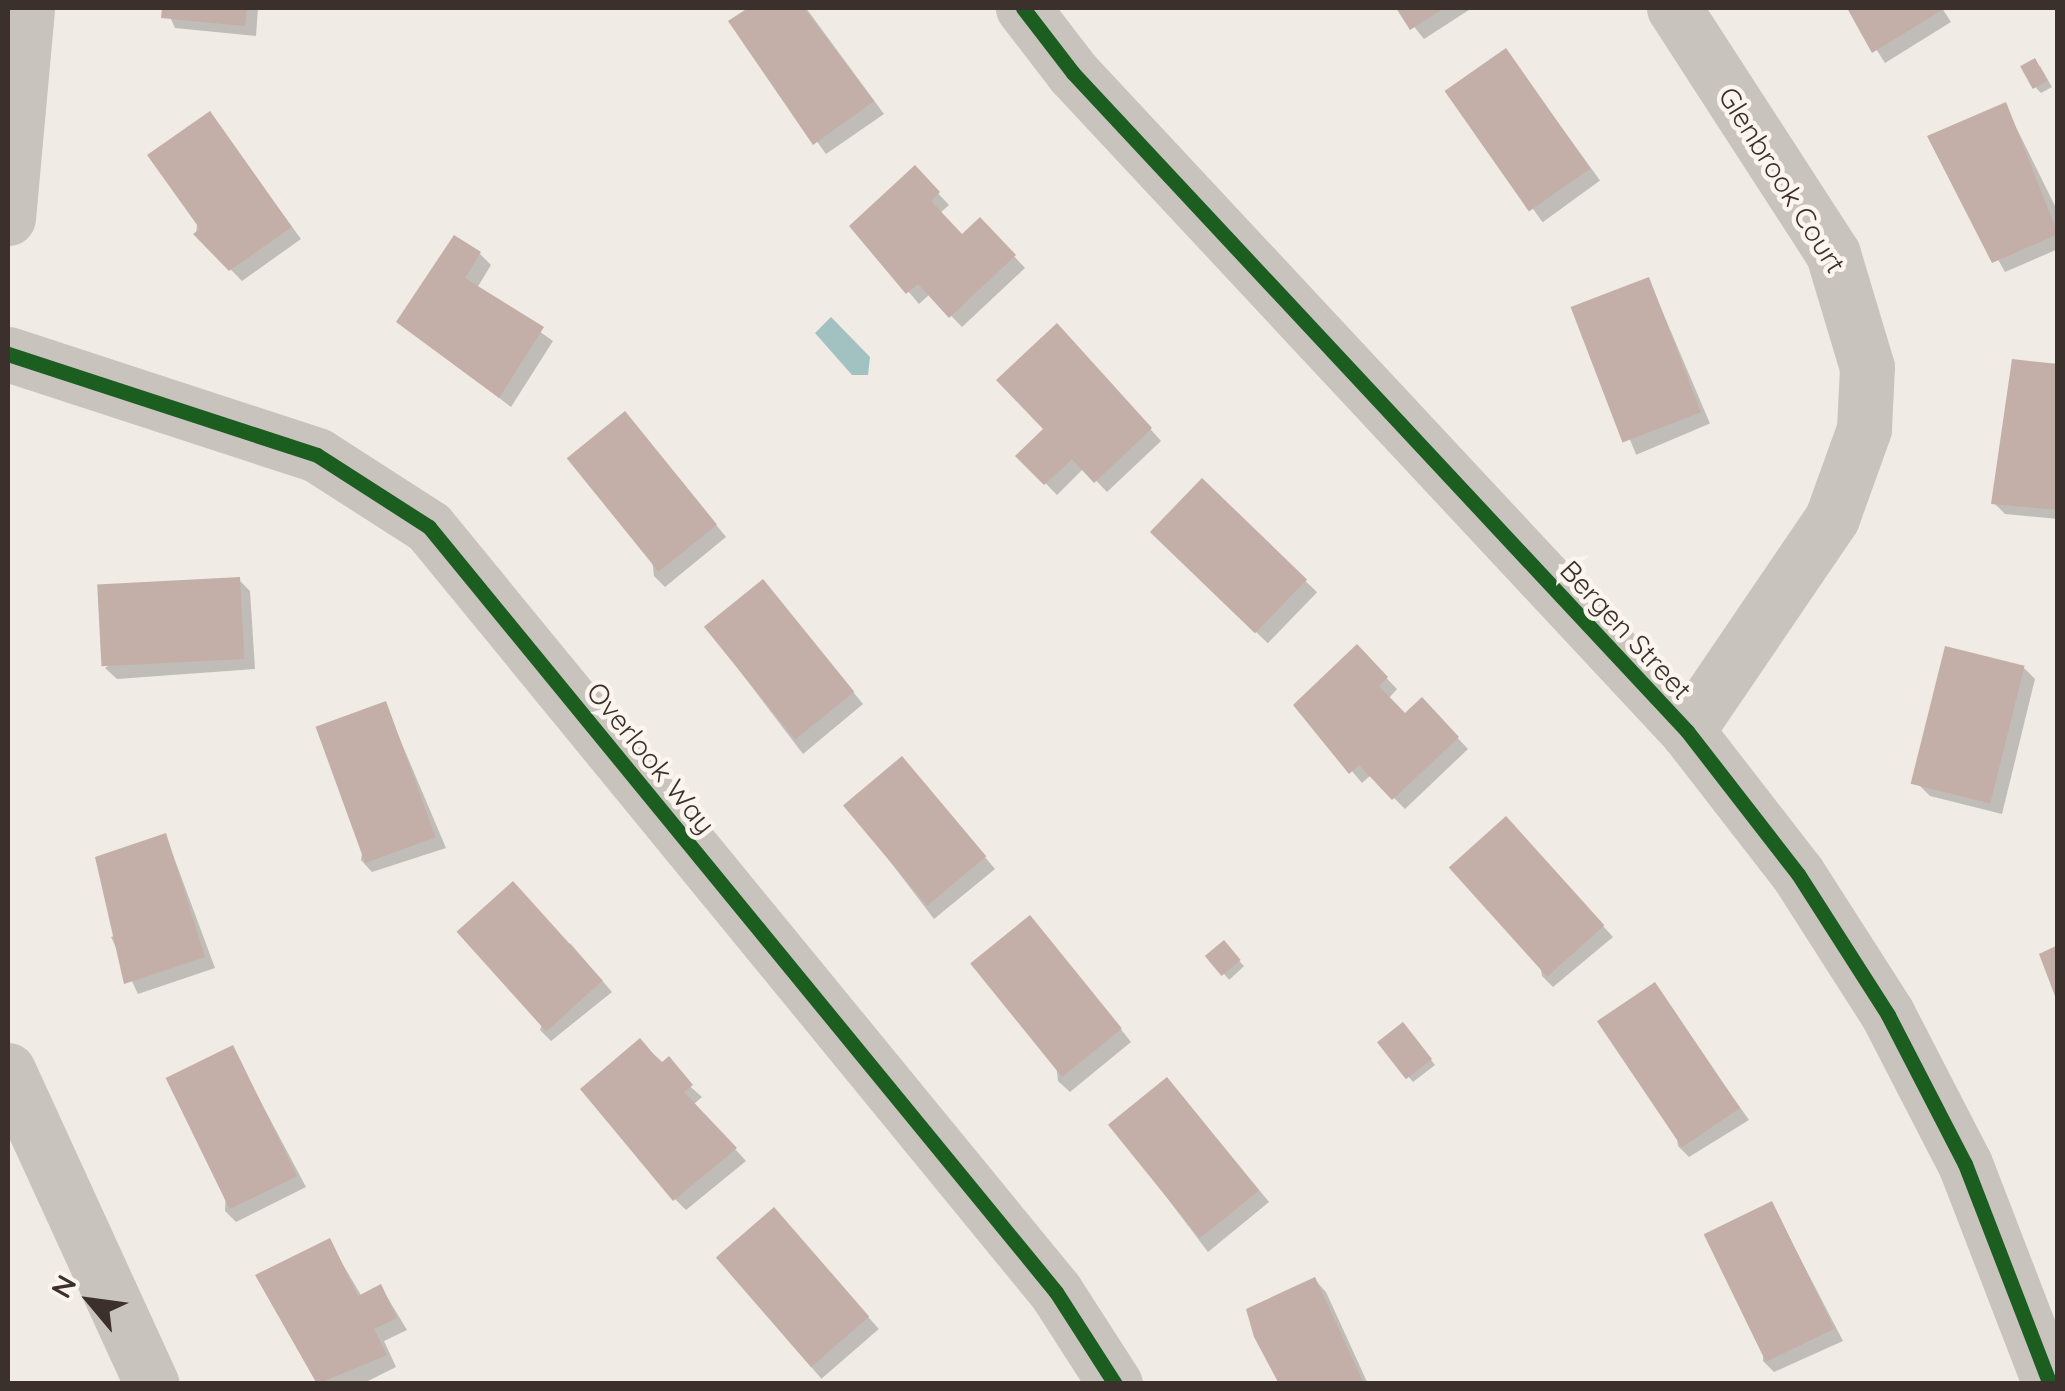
<!DOCTYPE html>
<style>
body{margin:0}
#map{position:relative;width:2065px;height:1391px;overflow:hidden;background:#f0ebe5;font-family:Quicksand,sans-serif}
div>[style]{position:absolute}
[style*='--x']{left:calc(var(--x)*1px);top:calc(var(--y)*1px);width:calc(var(--w)*1px);rotate:calc(var(--a)*1deg)}
.water>*{inset:0;background:#a1c2c1}
.shadow>*{inset:0;background:#0003;transform-origin:0 0}
.building>*{inset:0;background:#c3afa7;transform-origin:0 0}
.minor>*{height:55px;margin:-27.5px;padding:0 27.5px;transform-origin:27.5px;border-radius:27.5px;background:#c9c3be}
.cycleway>*{height:15px;margin:-7.5px;padding:0 7.5px;transform-origin:7.5px;border-radius:7.5px;background:#1b5e20}
span{translate:-50% -50%;white-space:nowrap;text-align:center;line-height:1.15;-webkit-text-stroke:9px #fbf5ee;paint-order:stroke}
.street-label{font-size:28px;color:#3b302b}
.frame{position:absolute;inset:0;border:10px solid #3b302b;pointer-events:none}
.north{position:absolute;left:40px;top:1251px;width:100px;height:100px;-webkit-text-stroke:8px #fbf5ee;paint-order:stroke;rotate:299deg;font-size:28px;font-weight:700;line-height:40px;text-align:center;color:#3b302b}
.north::after{content:'';display:block;margin:auto;width:35px;height:45px;background:#3b302b;clip-path:polygon(50% 0,100% 100%,50% 72%,0 100%)}
</style>
<div id="map">
<div class="water">
<div style="clip-path:polygon(831px 317px,870px 357px,868px 375px,852px 375px,815px 333px)"></div>
</div>
<div class="shadow">
<div style="clip-path:polygon(166px 8px,258px 8px,256px 36px,175px 28px)"></div>
<div style="clip-path:polygon(752px 8px,806px 8px,884px 114px,826px 154px,731px 22px)"></div>
<div style="clip-path:polygon(1399px 8px,1472px 8px,1424px 39px)"></div>
<div style="clip-path:polygon(1850px 8px,1942px 8px,1951px 22px,1885px 63px)"></div>
<div style="left:1506px;top:51px;width:160px;height:71px;rotate:54deg"></div>
<div style="clip-path:polygon(2040px 66px,2052px 87px,2041px 93px,2036px 88px)"></div>
<div style="clip-path:polygon(2005px 105px,2058px 212px,2058px 249px,2005px 272px,1930px 137px)"></div>
<div style="clip-path:polygon(209px 114px,301px 239px,242px 281px,196px 234px)"></div>
<div style="clip-path:polygon(914px 168px,949px 205px,940px 213px,963px 237px,980px 220px,1025px 268px,962px 327px,930px 294px,919px 304px,853px 226px)"></div>
<div style="clip-path:polygon(480px 254px,491px 265px,477px 288px,553px 341px,511px 407px,399px 321px)"></div>
<div style="left:1649px;top:280px;width:156px;height:80px;rotate:67deg"></div>
<div style="clip-path:polygon(1068px 337px,1161px 441px,1107px 492px,1084px 468px,1057px 495px,1019px 456px,1047px 429px)"></div>
<div style="clip-path:polygon(2058px 366px,2058px 519px,2005px 514px,1994px 503px)"></div>
<div style="clip-path:polygon(636px 426px,726px 537px,665px 587px,654px 576px)"></div>
<div style="left:1202px;top:481px;width:160px;height:71px;rotate:44deg"></div>
<div style="clip-path:polygon(239px 580px,250px 591px,255px 669px,117px 679px,105px 668px)"></div>
<div style="clip-path:polygon(774px 594px,863px 704px,803px 754px,707px 628px)"></div>
<div style="clip-path:polygon(1357px 648px,1397px 689px,1388px 699px,1405px 716px,1422px 700px,1468px 749px,1405px 809px,1371px 775px,1362px 783px,1296px 705px)"></div>
<div style="clip-path:polygon(2024px 668px,2035px 679px,2002px 814px,1930px 796px,1919px 785px)"></div>
<div style="clip-path:polygon(385px 704px,446px 848px,372px 872px,361px 860px)"></div>
<div style="clip-path:polygon(913px 771px,995px 869px,934px 919px,847px 805px)"></div>
<div style="clip-path:polygon(1517px 831px,1613px 937px,1553px 987px,1542px 976px)"></div>
<div style="clip-path:polygon(166px 836px,215px 968px,138px 994px,111px 937px,122px 933px)"></div>
<div style="clip-path:polygon(1041px 929px,1131px 1042px,1070px 1092px,1058px 1081px)"></div>
<div style="clip-path:polygon(570px 943px,612px 992px,551px 1041px,540px 1030px)"></div>
<div style="left:1224px;top:944px;width:30px;height:20px;rotate:48deg"></div>
<div style="clip-path:polygon(1654px 986px,1749px 1120px,1689px 1157px,1678px 1146px)"></div>
<div style="clip-path:polygon(1408px 1030px,1435px 1065px,1413px 1082px,1381px 1043px)"></div>
<div style="clip-path:polygon(640px 1042px,702px 1097px,694px 1104px,746px 1161px,686px 1210px,675px 1199px)"></div>
<div style="clip-path:polygon(232px 1048px,306px 1187px,236px 1222px,225px 1211px)"></div>
<div style="clip-path:polygon(1178px 1091px,1269px 1202px,1208px 1252px,1112px 1125px)"></div>
<div style="clip-path:polygon(1772px 1204px,1843px 1341px,1774px 1372px,1763px 1361px)"></div>
<div style="left:785px;top:1221px;width:143px;height:76px;rotate:49deg"></div>
<div style="clip-path:polygon(329px 1241px,362px 1297px,381px 1287px,407px 1330px,384px 1341px,396px 1367px,362px 1384px,319px 1384px,258px 1276px)"></div>
<div style="clip-path:polygon(1315px 1280px,1326px 1292px,1368px 1384px,1279px 1384px)"></div>
</div>
<div class="building">
<div style="clip-path:polygon(162px 8px,247px 8px,245px 26px,161px 18px)"></div>
<div style="clip-path:polygon(748px 8px,804px 8px,874px 101px,813px 145px,728px 21px)"></div>
<div style="clip-path:polygon(1396px 8px,1444px 8px,1410px 30px)"></div>
<div style="clip-path:polygon(1847px 8px,1945px 8px,1872px 53px)"></div>
<div style="left:1506px;top:48px;width:147px;height:75px;rotate:55deg"></div>
<div style="left:2035px;top:58px;width:26px;height:17px;rotate:61deg"></div>
<div style="clip-path:polygon(2006px 102px,2058px 234px,1992px 263px,1927px 136px)"></div>
<div style="clip-path:polygon(210px 111px,292px 227px,229px 271px,193px 234px,200px 229px,147px 155px)"></div>
<div style="clip-path:polygon(915px 165px,940px 192px,931px 201px,962px 234px,980px 217px,1016px 255px,949px 318px,918px 284px,906px 294px,849px 226px)"></div>
<div style="clip-path:polygon(454px 235px,481px 252px,465px 278px,544px 327px,499px 398px,396px 322px)"></div>
<div style="left:1649px;top:277px;width:145px;height:84px;rotate:69deg"></div>
<div style="clip-path:polygon(1057px 323px,1152px 428px,1094px 483px,1072px 459px,1044px 485px,1015px 456px,1043px 429px,996px 380px)"></div>
<div style="clip-path:polygon(2012px 359px,2058px 364px,2058px 510px,1991px 504px)"></div>
<div style="left:625px;top:411px;width:146px;height:75px;rotate:51deg"></div>
<div style="left:1202px;top:478px;width:146px;height:75px;rotate:44deg"></div>
<div style="left:240px;top:577px;width:82px;height:143px;rotate:87deg"></div>
<div style="left:763px;top:579px;width:145px;height:76px;rotate:51deg"></div>
<div style="clip-path:polygon(1357px 644px,1388px 677px,1379px 686px,1405px 713px,1422px 697px,1459px 737px,1392px 800px,1359px 765px,1349px 774px,1293px 705px)"></div>
<div style="left:1945px;top:646px;width:82px;height:142px;rotate:14deg"></div>
<div style="left:386px;top:701px;width:145px;height:75px;rotate:70deg"></div>
<div style="left:902px;top:756px;width:131px;height:77px;rotate:50deg"></div>
<div style="left:1506px;top:816px;width:147px;height:77px;rotate:48deg"></div>
<div style="clip-path:polygon(166px 833px,205px 957px,124px 984px,95px 857px)"></div>
<div style="left:513px;top:881px;width:134px;height:76px;rotate:48deg"></div>
<div style="left:1030px;top:915px;width:146px;height:77px;rotate:51deg"></div>
<div style="left:1224px;top:940px;width:26px;height:25px;rotate:50deg"></div>
<div style="clip-path:polygon(2058px 945px,2058px 1004px,2039px 954px)"></div>
<div style="left:1655px;top:982px;width:152px;height:70px;rotate:56deg"></div>
<div style="left:1403px;top:1022px;width:47px;height:33px;rotate:52deg"></div>
<div style="clip-path:polygon(640px 1038px,661px 1063px,669px 1056px,693px 1085px,684px 1092px,737px 1148px,673px 1201px,580px 1089px)"></div>
<div style="left:233px;top:1045px;width:146px;height:75px;rotate:64deg"></div>
<div style="left:1167px;top:1077px;width:146px;height:76px;rotate:51deg"></div>
<div style="left:1772px;top:1201px;width:142px;height:76px;rotate:64deg"></div>
<div style="left:774px;top:1207px;width:145px;height:77px;rotate:49deg"></div>
<div style="clip-path:polygon(330px 1238px,358px 1296px,381px 1284px,397px 1318px,374px 1329px,387px 1355px,317px 1384px,255px 1275px)"></div>
<div style="clip-path:polygon(1315px 1277px,1364px 1384px,1279px 1384px,1254px 1337px,1246px 1309px)"></div>
</div>
<div class="minor">
<div style="--x:1023;--y:8;--w:82;--a:52.4"></div>
<div style="--x:1073;--y:73;--w:900;--a:46.98"></div>
<div style="--x:1687;--y:731;--w:181;--a:52.2"></div>
<div style="--x:1798;--y:874;--w:167;--a:57.4"></div>
<div style="--x:1888;--y:1015;--w:168;--a:62.7"></div>
<div style="--x:1965;--y:1164;--w:236;--a:68.9"></div>
<div style="--x:1674;--y:8;--w:293;--a:57.1"></div>
<div style="--x:1833;--y:254;--w:118;--a:73.3"></div>
<div style="--x:1867;--y:367;--w:62;--a:92.8"></div>
<div style="--x:1864;--y:429;--w:95;--a:109.8"></div>
<div style="--x:1832;--y:518;--w:258;--a:124.2"></div>
<div style="--x:8;--y:218;--w:211;--a:-84.8"></div>
<div style="--x:8;--y:354;--w:325;--a:18.1"></div>
<div style="--x:317;--y:455;--w:133;--a:32.7"></div>
<div style="--x:429;--y:527;--w:989;--a:50.66"></div>
<div style="--x:1056;--y:1292;--w:109;--a:57.3"></div>
<div style="--x:8;--y:1070;--w:345;--a:65.4"></div>
</div>
<div class="cycleway">
<div style="--x:1023;--y:8;--w:82;--a:52.4"></div>
<div style="--x:1073;--y:73;--w:900;--a:46.98"></div>
<div style="--x:1687;--y:731;--w:181;--a:52.2"></div>
<div style="--x:1798;--y:874;--w:167;--a:57.4"></div>
<div style="--x:1888;--y:1015;--w:168;--a:62.7"></div>
<div style="--x:1965;--y:1164;--w:236;--a:68.9"></div>
<div style="--x:8;--y:354;--w:325;--a:18.1"></div>
<div style="--x:317;--y:455;--w:133;--a:32.7"></div>
<div style="--x:429;--y:527;--w:989;--a:50.66"></div>
<div style="--x:1056;--y:1292;--w:109;--a:57.3"></div>
</div>
<div class="street-label">
<span style="left:1782px;top:180px;rotate:58deg">Glenbrook Court</span>
<span style="left:1626px;top:630px;rotate:47deg">Bergen Street</span>
<span style="left:651px;top:758px;rotate:51deg">Overlook Way</span>
</div>
<div class="frame"></div>
<div class="north">N</div>
</div>
